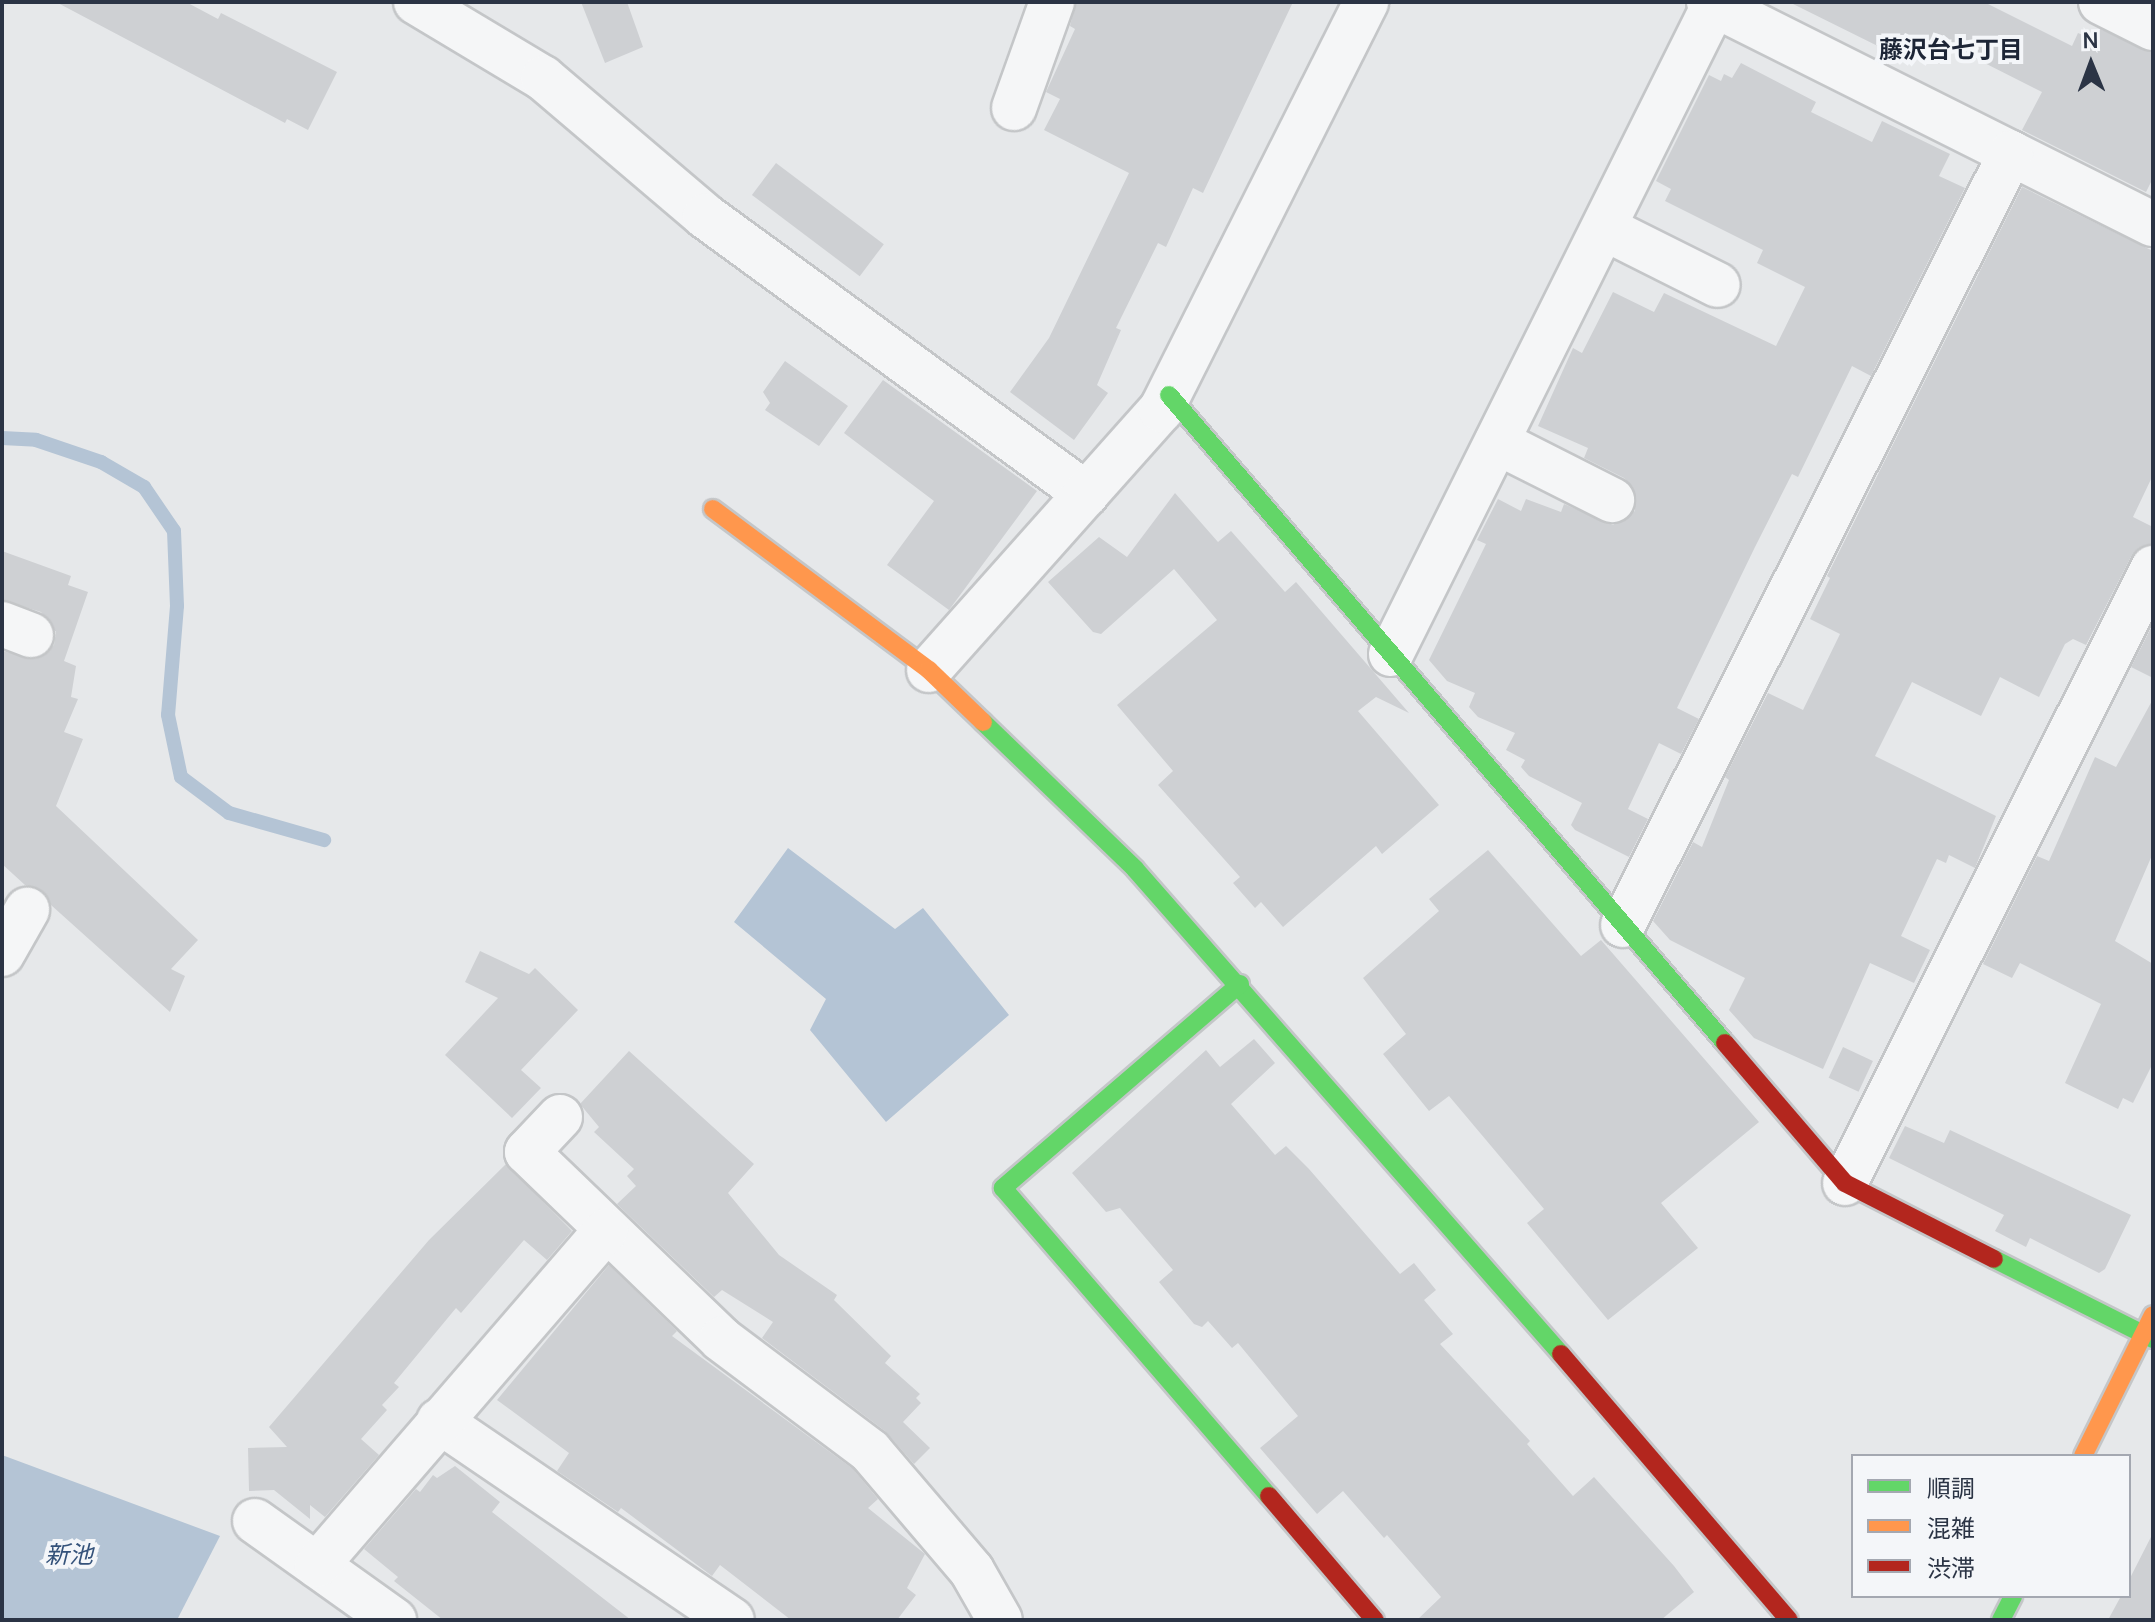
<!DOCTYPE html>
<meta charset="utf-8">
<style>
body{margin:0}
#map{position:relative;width:2155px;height:1622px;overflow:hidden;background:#e6e8ea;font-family:Manrope,"Noto Sans JP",sans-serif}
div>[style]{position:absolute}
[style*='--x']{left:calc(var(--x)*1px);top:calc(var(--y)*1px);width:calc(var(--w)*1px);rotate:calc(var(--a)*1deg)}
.water>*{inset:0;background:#b4c4d5}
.stream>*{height:14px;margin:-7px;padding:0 7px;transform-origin:7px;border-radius:7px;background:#b4c4d5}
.building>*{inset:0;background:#ced0d3;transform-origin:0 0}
.roads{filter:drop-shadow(2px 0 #c4c6c8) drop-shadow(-2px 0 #c4c6c8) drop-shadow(0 2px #c4c6c8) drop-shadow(0 -2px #c4c6c8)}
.street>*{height:44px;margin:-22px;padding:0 22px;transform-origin:22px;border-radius:22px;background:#f5f6f7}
.fast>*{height:18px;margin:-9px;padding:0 9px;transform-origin:9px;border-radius:9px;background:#63d668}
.slow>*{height:18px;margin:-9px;padding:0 9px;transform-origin:9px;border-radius:9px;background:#ff974d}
.jam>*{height:18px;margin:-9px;padding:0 9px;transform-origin:9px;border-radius:9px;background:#b3261e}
span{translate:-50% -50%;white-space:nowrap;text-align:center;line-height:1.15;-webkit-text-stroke:8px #f4f6f9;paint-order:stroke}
.neighbourhood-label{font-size:24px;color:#1d2536;font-weight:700}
.water-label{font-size:24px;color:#34527a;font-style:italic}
.frame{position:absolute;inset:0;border:4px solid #2b3445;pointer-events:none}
.legend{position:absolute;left:1851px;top:1454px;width:280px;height:144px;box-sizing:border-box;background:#f4f6f9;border:2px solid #a4a8b1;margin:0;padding:10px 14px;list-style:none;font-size:24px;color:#2b3445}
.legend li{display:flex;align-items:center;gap:16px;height:40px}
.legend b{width:40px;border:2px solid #a4a8b1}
.north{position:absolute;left:2051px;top:24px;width:80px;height:80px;-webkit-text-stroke:6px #f4f6f9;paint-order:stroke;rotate:359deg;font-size:22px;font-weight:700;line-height:32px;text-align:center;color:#2b3445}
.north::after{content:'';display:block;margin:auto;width:28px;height:36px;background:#2b3445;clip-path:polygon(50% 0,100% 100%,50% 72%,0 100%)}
</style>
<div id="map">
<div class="water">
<div style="clip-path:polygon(788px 848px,895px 929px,923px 908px,1009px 1015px,886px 1122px,810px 1030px,826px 999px,734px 922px)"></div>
<div style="clip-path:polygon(2px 1455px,220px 1536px,177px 1620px,2px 1620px)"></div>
</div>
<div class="stream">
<div style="--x:2;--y:438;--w:34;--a:3"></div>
<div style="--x:36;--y:440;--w:69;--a:18.7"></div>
<div style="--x:101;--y:462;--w:50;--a:30.2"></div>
<div style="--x:144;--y:487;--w:53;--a:55.7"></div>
<div style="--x:174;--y:531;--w:75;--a:87.7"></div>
<div style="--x:177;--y:606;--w:109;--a:94.7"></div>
<div style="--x:168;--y:715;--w:63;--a:78.2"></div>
<div style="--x:181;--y:777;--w:60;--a:36.9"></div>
<div style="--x:229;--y:813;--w:99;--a:15.9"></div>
</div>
<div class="building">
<div style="clip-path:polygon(56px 2px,186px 2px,218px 19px,221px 13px,337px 72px,308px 130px,287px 119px,285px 123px)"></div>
<div style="clip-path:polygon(581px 2px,627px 2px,643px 47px,605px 63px)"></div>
<div style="clip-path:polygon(1076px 2px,1293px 2px,1203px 193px,1193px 188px,1166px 247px,1158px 243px,1116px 328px,1121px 330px,1097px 385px,1108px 393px,1074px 440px,1010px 392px,1049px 338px,1129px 173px,1044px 130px,1060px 99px,1046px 92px,1075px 29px,1070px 26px)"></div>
<div style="clip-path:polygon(1789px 2px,1984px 2px,2072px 46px,2078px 33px,2095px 40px,2100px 29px,2153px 53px,2153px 178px,2146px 192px,2022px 130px,2042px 92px,1945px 43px,1939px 55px,1917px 43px,1908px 61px)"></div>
<div style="clip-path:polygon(1741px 63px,1816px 102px,1811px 112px,1872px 142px,1882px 121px,1950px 154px,1939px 176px,1965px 188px,1871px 376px,1852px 366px,1798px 477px,1792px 474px,1755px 547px,1677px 708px,1699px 719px,1681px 754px,1659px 743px,1628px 809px,1648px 819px,1629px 857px,1575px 830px,1571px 825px,1582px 803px,1529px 776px,1521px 767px,1525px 760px,1506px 750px,1515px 733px,1478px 717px,1469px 707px,1475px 693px,1447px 681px,1429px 660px,1486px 544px,1477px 540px,1498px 499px,1521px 511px,1526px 499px,1561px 512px,1564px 504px,1613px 525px,1635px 511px,1633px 487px,1624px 478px,1584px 458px,1588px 448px,1538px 426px,1573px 348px,1582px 353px,1613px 292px,1654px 312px,1664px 293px,1776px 346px,1805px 287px,1757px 263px,1763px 250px,1665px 201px,1671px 189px,1656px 181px,1709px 75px,1721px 81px,1724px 74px,1732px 78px)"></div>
<div style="left:776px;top:163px;width:135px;height:40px;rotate:37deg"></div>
<div style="clip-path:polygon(2022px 187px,2153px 251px,2153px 475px,2133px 517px,2153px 527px,2153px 543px,2131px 557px,2086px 645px,2073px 639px,2065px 644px,2039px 697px,2000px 677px,1981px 716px,1912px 682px,1875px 756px,1996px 816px,1975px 868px,1949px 855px,1946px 863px,1937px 859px,1901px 936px,1930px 950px,1914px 983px,1870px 963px,1823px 1069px,1754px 1038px,1729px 1010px,1745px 978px,1670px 940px,1653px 921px,1693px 842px,1702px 847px,1729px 780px,1725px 777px,1768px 693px,1803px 710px,1840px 634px,1810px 619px,1830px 578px,1827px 576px)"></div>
<div style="clip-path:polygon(785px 361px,848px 406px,819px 446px,765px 410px,770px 403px,763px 392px)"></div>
<div style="clip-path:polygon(883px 380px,1037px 491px,949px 610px,887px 565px,934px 501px,844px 433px)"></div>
<div style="clip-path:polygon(1175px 493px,1218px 542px,1231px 531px,1285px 592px,1296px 582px,1409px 713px,1376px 697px,1358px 711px,1439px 805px,1382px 854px,1376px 846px,1283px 927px,1261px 902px,1255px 908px,1233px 883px,1240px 877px,1158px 785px,1173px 771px,1117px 705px,1217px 620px,1174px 569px,1101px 634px,1093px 632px,1048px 582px,1099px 537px,1127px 557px)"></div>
<div style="clip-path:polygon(2px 551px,71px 576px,68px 585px,88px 592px,64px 661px,76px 666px,71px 697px,78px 699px,64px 732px,83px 739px,56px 806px,198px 940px,171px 969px,185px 976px,170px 1012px,51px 905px,40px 889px,25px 885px,2px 864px,2px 651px,36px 659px,54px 645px,56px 632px,41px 612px,2px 600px)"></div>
<div style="clip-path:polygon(2153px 624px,2153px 678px,2131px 667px)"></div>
<div style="clip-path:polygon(2153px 699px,2153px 853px,2115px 941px,2153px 964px,2153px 1063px,2133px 1103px,2123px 1098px,2118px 1109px,2065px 1083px,2101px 1004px,2020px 963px,2012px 978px,1983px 964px,2037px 856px,2049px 861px,2095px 757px,2116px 767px)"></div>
<div style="clip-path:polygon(1488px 850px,1581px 956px,1601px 940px,1759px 1122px,1661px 1203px,1698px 1248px,1608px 1320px,1527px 1223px,1544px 1209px,1449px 1096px,1429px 1111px,1383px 1054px,1406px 1034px,1363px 978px,1439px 911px,1429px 899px)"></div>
<div style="clip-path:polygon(480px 951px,529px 974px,535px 968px,578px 1010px,521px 1070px,541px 1088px,512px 1118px,445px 1055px,498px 998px,465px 982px)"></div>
<div style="clip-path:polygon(1254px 1039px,1275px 1063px,1231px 1104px,1275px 1155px,1286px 1146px,1309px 1169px,1400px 1274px,1414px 1263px,1436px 1290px,1424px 1300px,1453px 1334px,1440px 1344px,1530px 1441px,1527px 1444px,1573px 1496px,1594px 1477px,1674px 1566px,1694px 1592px,1661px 1620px,1417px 1620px,1441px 1597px,1387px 1535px,1384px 1538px,1343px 1491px,1317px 1514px,1260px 1448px,1298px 1416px,1238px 1343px,1232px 1348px,1208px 1321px,1202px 1327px,1194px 1324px,1159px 1282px,1173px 1270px,1120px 1208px,1106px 1212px,1072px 1173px,1206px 1050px,1220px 1067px)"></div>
<div style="left:1843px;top:1047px;width:33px;height:34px;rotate:25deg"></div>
<div style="clip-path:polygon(629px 1051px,754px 1164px,728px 1193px,779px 1255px,837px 1295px,834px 1300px,891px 1356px,885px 1363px,920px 1394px,916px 1398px,921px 1403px,903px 1422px,930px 1448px,914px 1464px,885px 1431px,762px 1338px,773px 1322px,722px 1290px,714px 1297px,617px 1204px,636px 1186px,627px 1176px,634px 1169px,594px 1132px,599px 1127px,580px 1104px)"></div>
<div style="clip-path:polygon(1905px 1126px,1944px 1143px,1950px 1130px,2131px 1215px,2105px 1269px,2099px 1273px,2030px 1238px,2026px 1247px,1995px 1231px,2004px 1215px,1889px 1158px)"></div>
<div style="clip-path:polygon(506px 1164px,572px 1231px,547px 1260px,524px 1240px,461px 1313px,456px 1308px,394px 1383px,399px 1387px,382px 1405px,387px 1410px,361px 1439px,379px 1455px,325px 1517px,310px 1505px,310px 1519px,274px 1490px,249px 1491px,248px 1448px,287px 1447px,269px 1427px,429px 1240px)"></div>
<div style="clip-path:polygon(609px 1265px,677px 1331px,672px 1336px,853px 1469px,878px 1499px,868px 1508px,925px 1554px,907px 1588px,916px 1595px,897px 1620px,791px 1620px,720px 1565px,712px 1576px,621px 1508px,618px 1512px,557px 1471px,569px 1453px,497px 1400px)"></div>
<div style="clip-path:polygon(455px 1466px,500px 1502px,492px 1512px,631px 1620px,443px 1620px,394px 1581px,398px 1577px,364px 1549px,416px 1489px,420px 1492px,433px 1475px,437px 1478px)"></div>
<div style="clip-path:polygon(2153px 1533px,2153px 1620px,2108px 1620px,2121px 1596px,2129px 1596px,2129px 1580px)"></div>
</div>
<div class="roads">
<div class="street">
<div style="--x:416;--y:2;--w:148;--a:30.9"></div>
<div style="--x:543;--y:78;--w:213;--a:40.4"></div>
<div style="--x:705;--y:216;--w:472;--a:36.1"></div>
<div style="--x:1709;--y:2;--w:496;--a:26.6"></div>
<div style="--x:2101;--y:2;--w:58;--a:26.6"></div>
<div style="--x:1014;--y:108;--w:113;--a:-70.3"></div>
<div style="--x:1604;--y:228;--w:127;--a:26.6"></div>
<div style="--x:1497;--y:442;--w:129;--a:26.8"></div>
<div style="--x:2;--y:624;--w:31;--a:21"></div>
<div style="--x:1391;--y:654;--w:725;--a:-63.54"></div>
<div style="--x:929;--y:670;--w:348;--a:-48.3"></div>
<div style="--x:1161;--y:410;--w:457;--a:-63.3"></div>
<div style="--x:1623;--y:925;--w:864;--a:-63.32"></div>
<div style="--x:2;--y:954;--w:51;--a:-60.4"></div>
<div style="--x:560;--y:1117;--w:48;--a:133.3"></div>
<div style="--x:527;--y:1152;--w:269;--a:43.9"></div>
<div style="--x:721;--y:1339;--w:186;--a:36.9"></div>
<div style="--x:870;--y:1451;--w:157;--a:49.6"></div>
<div style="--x:972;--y:1571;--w:56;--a:60.3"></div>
<div style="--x:1845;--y:1183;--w:688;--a:-63.4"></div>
<div style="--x:439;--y:1421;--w:354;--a:34.2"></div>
<div style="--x:255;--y:1521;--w:171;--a:35.5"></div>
<div style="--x:317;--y:1565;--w:442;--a:-49.2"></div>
</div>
<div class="fast">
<div style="--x:1169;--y:395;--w:854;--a:49.37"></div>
<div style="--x:983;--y:722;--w:211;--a:44"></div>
<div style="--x:1135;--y:869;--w:646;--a:48.71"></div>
<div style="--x:1240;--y:984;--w:313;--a:139.3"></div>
<div style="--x:1003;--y:1188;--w:407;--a:49.2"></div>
<div style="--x:1994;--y:1259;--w:178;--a:26.7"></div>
<div style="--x:2001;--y:1620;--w:27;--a:-63"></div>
</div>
<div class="slow">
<div style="--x:713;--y:509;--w:269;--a:36.7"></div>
<div style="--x:929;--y:670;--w:75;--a:43.9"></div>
<div style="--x:2083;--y:1456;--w:157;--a:-63.6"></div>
</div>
<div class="jam">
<div style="--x:1725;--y:1043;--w:184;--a:49.4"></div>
<div style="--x:1845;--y:1183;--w:167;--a:27"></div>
<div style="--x:1561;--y:1354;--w:350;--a:49.4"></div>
<div style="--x:1269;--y:1496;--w:163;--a:49.5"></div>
</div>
</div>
<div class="neighbourhood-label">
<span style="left:1951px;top:49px">藤沢台七丁目</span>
</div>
<div class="water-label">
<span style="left:69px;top:1554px">新池</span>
</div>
<div class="frame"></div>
<ul class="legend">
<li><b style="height:10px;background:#63d668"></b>順調</li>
<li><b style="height:10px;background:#ff974d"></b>混雑</li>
<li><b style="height:10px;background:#b3261e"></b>渋滞</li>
</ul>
<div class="north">N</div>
</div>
